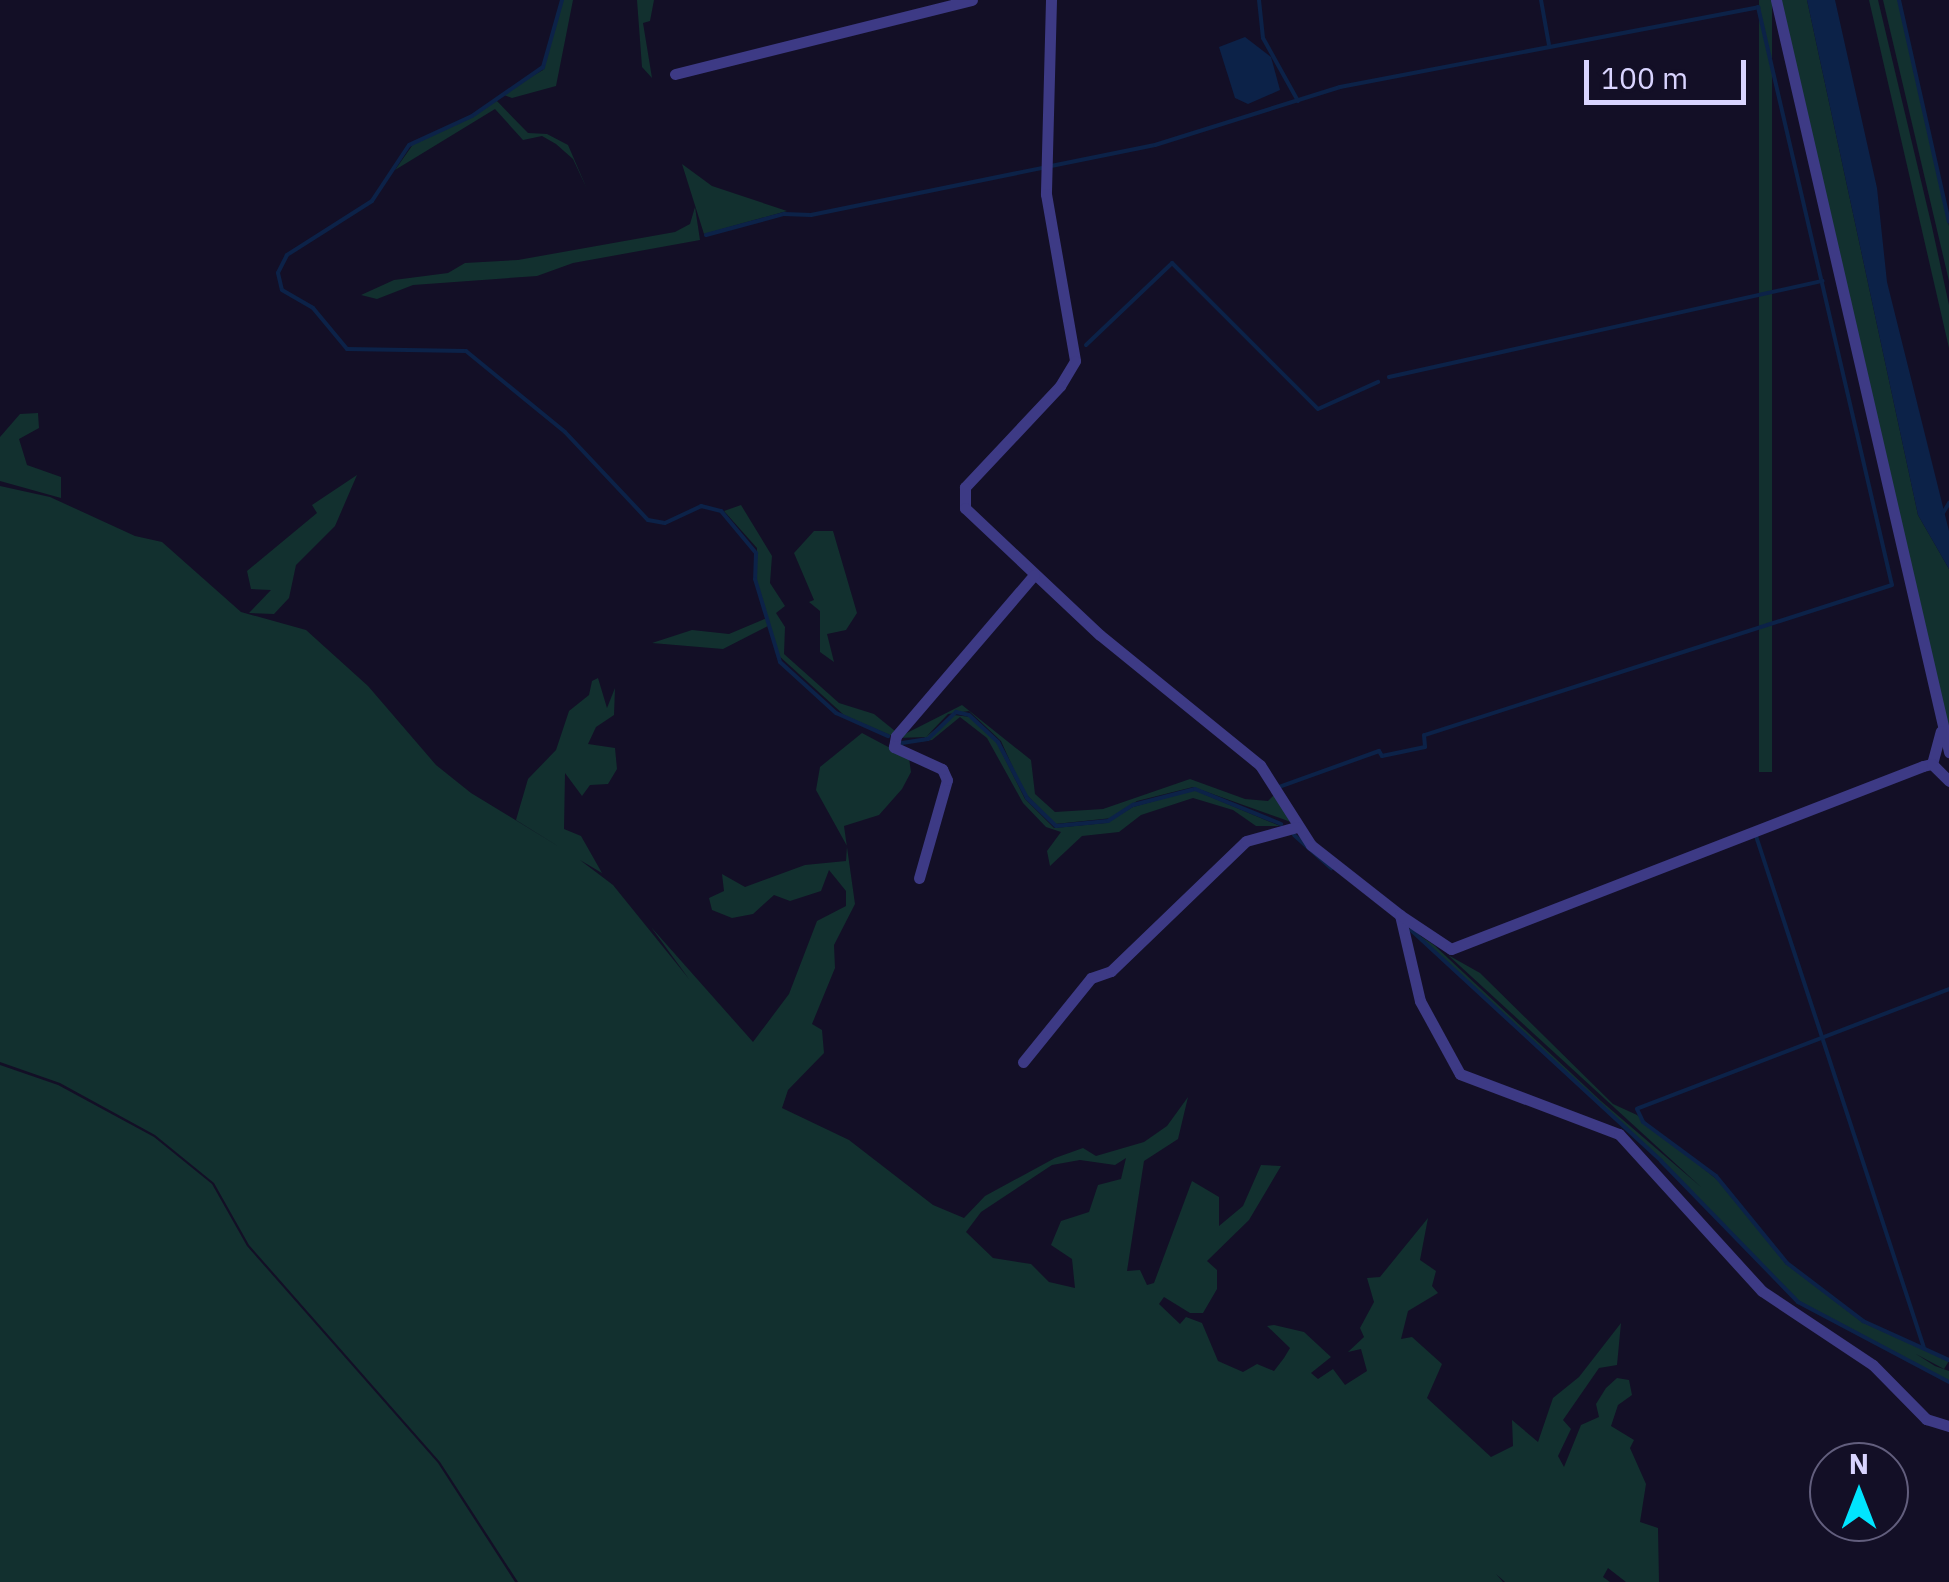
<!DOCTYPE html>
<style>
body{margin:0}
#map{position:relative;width:1949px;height:1582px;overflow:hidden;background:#130f26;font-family:"IBM Plex Sans",sans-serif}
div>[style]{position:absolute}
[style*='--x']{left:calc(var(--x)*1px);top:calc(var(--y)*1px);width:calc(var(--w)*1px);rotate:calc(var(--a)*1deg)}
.green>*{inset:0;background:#12302f;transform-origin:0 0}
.water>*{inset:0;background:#0c2248}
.stream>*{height:4px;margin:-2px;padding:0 2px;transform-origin:2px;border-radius:2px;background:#0c2248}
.street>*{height:11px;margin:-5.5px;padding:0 5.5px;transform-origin:5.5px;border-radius:5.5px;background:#3d3a85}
span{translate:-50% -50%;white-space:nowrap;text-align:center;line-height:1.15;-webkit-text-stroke:8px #130f26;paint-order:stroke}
.north{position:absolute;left:1809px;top:1442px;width:100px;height:100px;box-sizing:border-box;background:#130f26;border:2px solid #625e7d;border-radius:50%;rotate:0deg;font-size:28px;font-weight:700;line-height:40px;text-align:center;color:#d9d4ff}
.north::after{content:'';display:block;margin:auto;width:35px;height:45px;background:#00e5ff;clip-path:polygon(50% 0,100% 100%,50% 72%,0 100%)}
.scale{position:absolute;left:1584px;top:60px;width:162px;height:45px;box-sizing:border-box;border:5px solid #d9d4ff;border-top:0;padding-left:12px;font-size:30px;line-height:35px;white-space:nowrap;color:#d9d4ff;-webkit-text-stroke:8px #130f26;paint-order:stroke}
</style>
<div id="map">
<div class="green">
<div style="clip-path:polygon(563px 0,573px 0,556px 86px,512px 98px,501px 94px,543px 70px)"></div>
<div style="clip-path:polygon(637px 0,654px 0,650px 21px,643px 23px,652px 78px,642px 67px)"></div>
<div style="left:1759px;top:0;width:13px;height:772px"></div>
<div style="clip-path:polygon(1779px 0,1807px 0,1918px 515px,1949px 569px,1949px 739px)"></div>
<div style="clip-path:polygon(1869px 0,1878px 0,1932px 227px,1949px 305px,1949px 348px)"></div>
<div style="clip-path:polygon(1883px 0,1898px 0,1949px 226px,1949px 281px)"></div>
<div style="clip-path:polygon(495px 99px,528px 133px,547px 134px,568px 145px,587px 189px,573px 159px,556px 144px,542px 136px,523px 140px,495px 109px,395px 170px,414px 143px,471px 118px)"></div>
<div style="clip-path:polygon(682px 164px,712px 186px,787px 211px,704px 234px)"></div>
<div style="clip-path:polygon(695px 207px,700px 240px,573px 263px,537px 276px,413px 285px,377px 299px,361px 295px,394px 280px,448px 273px,465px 263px,518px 260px,675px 232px,690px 224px)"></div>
<div style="clip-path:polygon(38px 413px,39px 428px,19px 439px,27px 465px,61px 477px,61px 498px,0 481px,0 437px,20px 414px)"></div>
<div style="clip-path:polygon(357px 475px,335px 526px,296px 565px,289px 598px,274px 614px,249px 613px,271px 590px,251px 589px,247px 571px,317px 513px,312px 505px)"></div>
<div style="clip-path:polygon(evenodd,0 486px,50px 497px,135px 536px,162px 542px,241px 612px,306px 630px,368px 686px,436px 765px,471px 793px,561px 848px,516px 820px,528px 779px,556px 750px,569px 711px,589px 695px,592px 681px,598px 678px,607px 708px,615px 688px,614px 715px,596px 727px,588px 744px,615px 748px,617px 769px,608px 784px,590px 785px,582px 796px,565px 773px,564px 829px,581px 836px,602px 873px,580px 860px,613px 885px,689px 979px,651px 927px,753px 1042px,789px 994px,817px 921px,846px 906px,846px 891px,829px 870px,821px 891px,790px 901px,774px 895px,753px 914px,732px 918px,712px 910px,709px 898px,724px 891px,722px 874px,745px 887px,805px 865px,846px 861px,847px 846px,816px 790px,820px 767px,862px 733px,909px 758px,911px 772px,902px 789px,879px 815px,844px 826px,855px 904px,834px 945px,835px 968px,812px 1024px,822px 1030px,824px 1053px,788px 1090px,782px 1108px,849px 1140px,933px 1205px,964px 1218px,985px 1196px,1055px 1158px,1083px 1148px,1096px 1156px,1144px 1142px,1167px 1126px,1188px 1097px,1178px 1139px,1144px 1161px,1127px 1271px,1140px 1270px,1147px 1285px,1154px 1283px,1192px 1181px,1219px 1197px,1219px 1226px,1243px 1206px,1261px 1165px,1281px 1166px,1249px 1220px,1207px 1261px,1217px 1270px,1217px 1289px,1203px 1313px,1190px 1313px,1164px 1297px,1159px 1304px,1180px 1324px,1186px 1317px,1202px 1323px,1218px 1361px,1243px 1372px,1257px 1364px,1274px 1371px,1284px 1358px,1290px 1348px,1267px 1326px,1274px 1325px,1304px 1332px,1331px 1357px,1311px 1373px,1318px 1379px,1333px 1369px,1345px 1385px,1367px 1371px,1361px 1349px,1348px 1352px,1364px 1337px,1360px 1328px,1374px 1302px,1367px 1278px,1380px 1277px,1428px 1218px,1420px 1260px,1436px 1271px,1432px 1286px,1438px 1293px,1408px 1311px,1401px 1339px,1412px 1337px,1442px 1364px,1427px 1398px,1491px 1457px,1513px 1446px,1512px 1420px,1538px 1442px,1553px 1398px,1579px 1377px,1621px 1323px,1617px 1365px,1599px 1368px,1563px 1420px,1571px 1429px,1558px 1456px,1564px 1467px,1581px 1425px,1599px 1417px,1596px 1404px,1606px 1388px,1617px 1378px,1629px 1380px,1632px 1395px,1618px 1405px,1611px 1426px,1634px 1440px,1630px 1448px,1646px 1484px,1640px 1522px,1658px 1528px,1659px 1582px,1626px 1582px,1608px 1568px,1603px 1577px,1610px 1582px,1505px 1582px,1496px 1574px,1503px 1582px,518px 1582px,440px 1462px,249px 1245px,214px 1183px,155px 1135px,60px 1083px,0 1062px,0 486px,1126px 1158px,1121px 1179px,1098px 1185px,1089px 1212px,1061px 1221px,1051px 1245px,1072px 1259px,1075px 1288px,1049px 1282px,1031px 1264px,993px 1258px,966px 1232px,981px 1212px,1052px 1165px,1080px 1160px,1115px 1165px,1126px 1158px)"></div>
<div style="clip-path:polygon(741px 505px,772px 556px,770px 583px,785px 606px,776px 613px,785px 627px,784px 654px,839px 703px,874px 714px,895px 731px,892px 736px,844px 715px,777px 654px,757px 582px,757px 548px,724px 511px)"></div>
<div style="clip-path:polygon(814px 531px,833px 531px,857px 613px,846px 630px,827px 634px,834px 662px,820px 652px,820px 611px,809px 602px,814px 600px,794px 553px)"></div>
<div style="clip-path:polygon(767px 618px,770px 625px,723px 649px,652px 643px,692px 630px,729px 634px)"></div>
<div style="clip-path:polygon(962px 705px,1031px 760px,1035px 794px,1055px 812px,1103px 809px,1190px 779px,1245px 799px,1268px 801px,1276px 793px,1291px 822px,1193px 787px,1137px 801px,1112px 818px,1055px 824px,1024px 792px,1001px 741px,969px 711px,948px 714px,926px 737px,897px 738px)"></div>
<div style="clip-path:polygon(954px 715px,971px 717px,996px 741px,1025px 799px,1054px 828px,1106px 823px,1133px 807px,1194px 790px,1280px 826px,1256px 826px,1233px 810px,1193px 798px,1141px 815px,1119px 832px,1082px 836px,1050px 866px,1047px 851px,1061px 832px,1046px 827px,1023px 803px,987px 738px,960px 717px,932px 740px,919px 742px)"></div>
<div style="clip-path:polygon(1411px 930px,1434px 945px,1601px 1101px,1701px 1187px,1448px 955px,1480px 973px,1613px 1104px,1637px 1115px,1720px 1182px,1786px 1264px,1862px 1322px,1949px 1361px,1944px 1369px,1916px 1354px,1935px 1366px,1949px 1371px,1949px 1381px,1799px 1301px,1661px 1160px)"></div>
<div style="clip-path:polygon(0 1065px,58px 1085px,154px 1137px,212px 1184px,247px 1246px,438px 1463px,515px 1582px,0 1582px)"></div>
</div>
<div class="water">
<div style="clip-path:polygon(1807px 0,1835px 0,1877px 188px,1887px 282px,1949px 531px,1949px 569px,1918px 515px)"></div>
<div style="clip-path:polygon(1245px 37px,1271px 57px,1280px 90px,1248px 104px,1235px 98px,1219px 47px)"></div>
</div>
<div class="stream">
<div style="--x:562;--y:0;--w:70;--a:105.8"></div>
<div style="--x:543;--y:67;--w:86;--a:145.4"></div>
<div style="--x:472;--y:116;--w:69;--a:155.3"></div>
<div style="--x:409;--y:145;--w:67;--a:123.5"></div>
<div style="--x:372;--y:201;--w:101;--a:147.6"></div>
<div style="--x:287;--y:255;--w:20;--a:117"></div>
<div style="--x:278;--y:273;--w:17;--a:77"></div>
<div style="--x:282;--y:290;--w:36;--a:30"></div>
<div style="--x:313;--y:308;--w:53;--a:50.3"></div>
<div style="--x:347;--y:349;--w:119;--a:1"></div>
<div style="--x:466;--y:351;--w:128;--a:39.3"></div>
<div style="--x:565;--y:432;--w:121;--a:46.7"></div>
<div style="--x:648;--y:520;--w:17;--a:10"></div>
<div style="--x:665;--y:523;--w:40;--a:-25"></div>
<div style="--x:701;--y:506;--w:21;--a:14"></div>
<div style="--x:721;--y:511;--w:55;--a:50.2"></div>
<div style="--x:756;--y:553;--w:26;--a:92"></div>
<div style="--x:755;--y:579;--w:87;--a:73.2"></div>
<div style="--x:780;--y:662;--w:76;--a:42.3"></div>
<div style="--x:836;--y:713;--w:57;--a:23.9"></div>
<div style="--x:1259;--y:0;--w:38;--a:84"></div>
<div style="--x:1263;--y:38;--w:72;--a:60.9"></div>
<div style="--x:1541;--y:0;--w:46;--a:79.9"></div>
<div style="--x:1899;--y:0;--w:227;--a:77.3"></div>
<div style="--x:1051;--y:166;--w:106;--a:-11.4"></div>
<div style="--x:1155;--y:145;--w:194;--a:-17.4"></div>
<div style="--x:1340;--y:87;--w:426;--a:-10.8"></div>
<div style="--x:1758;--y:7;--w:593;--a:76.95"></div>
<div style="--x:1892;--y:585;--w:491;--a:162.2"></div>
<div style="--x:1424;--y:735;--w:12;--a:85"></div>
<div style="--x:1425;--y:747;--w:44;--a:168.2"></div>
<div style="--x:1382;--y:756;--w:6;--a:-121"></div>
<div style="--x:1379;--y:751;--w:106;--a:160.2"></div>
<div style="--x:706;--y:235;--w:81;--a:-15.1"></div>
<div style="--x:784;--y:214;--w:27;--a:2"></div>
<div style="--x:811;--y:215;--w:235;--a:-11.5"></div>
<div style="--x:1086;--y:345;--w:119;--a:-43.6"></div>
<div style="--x:1172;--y:263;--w:206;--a:45"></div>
<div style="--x:1318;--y:409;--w:66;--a:-24.2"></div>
<div style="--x:1389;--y:377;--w:444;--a:-12.5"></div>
<div style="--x:1943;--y:513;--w:12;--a:-59"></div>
<div style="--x:902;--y:743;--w:26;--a:-9"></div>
<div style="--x:928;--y:739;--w:39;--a:-44"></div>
<div style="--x:956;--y:712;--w:13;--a:13"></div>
<div style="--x:969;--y:715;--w:40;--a:43"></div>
<div style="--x:998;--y:742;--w:63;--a:62.6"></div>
<div style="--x:1027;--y:798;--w:40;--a:44"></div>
<div style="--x:1056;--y:826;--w:52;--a:-5.5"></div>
<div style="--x:1108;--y:821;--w:30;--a:-33"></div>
<div style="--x:1133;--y:805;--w:64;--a:-14.5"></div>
<div style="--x:1195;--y:789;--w:93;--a:22.1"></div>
<div style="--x:1294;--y:835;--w:50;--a:41.7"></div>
<div style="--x:1756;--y:836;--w:539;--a:71.83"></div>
<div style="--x:1411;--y:930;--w:340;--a:42.7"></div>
<div style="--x:1661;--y:1161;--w:197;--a:45.8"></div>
<div style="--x:1798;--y:1302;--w:171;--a:27.9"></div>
<div style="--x:1949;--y:989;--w:334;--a:159"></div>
<div style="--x:1637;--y:1109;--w:14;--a:65"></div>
<div style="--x:1643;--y:1122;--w:91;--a:36.5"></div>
<div style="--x:1716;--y:1176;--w:112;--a:50.8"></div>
<div style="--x:1787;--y:1263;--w:96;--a:37.3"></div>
<div style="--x:1863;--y:1321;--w:94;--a:24.4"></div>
</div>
<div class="street">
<div style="--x:1051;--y:0;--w:194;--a:91.5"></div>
<div style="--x:1046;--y:194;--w:169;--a:80.1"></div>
<div style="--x:1075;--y:361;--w:29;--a:121"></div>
<div style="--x:1060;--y:386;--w:139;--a:133.2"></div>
<div style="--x:965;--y:487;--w:21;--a:90"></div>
<div style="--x:965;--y:508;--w:185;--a:43.3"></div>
<div style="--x:1100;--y:635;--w:206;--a:39.1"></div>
<div style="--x:1260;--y:765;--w:95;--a:57.5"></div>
<div style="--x:1311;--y:845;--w:113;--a:38.2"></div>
<div style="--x:1400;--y:915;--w:88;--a:76.9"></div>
<div style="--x:1420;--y:1001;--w:83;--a:61.3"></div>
<div style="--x:1460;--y:1074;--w:170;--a:20.7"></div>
<div style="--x:1619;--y:1134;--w:212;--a:47.7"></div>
<div style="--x:1762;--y:1291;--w:133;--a:33.7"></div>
<div style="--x:1873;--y:1365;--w:76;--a:45.5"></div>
<div style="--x:1926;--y:1419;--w:24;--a:17"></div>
<div style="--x:1776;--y:0;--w:772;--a:77.04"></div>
<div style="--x:675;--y:74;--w:306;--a:-14"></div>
<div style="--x:1932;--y:764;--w:34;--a:-75"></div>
<div style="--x:919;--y:878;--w:102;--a:-74.1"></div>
<div style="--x:947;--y:780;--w:12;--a:-114"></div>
<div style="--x:942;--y:769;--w:53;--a:-155.4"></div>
<div style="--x:894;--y:747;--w:11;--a:-80"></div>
<div style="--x:896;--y:736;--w:212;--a:-49.4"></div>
<div style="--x:1400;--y:915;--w:61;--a:33.7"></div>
<div style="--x:1451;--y:949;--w:506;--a:-21.19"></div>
<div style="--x:1923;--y:766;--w:9;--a:-13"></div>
<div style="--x:1932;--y:764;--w:24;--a:45"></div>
<div style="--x:1023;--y:1062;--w:108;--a:-51"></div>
<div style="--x:1091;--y:978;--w:21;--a:-19"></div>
<div style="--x:1111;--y:971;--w:187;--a:-43.9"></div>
<div style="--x:1246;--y:841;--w:53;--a:-15.4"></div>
</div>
<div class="north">N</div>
<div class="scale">100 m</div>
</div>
